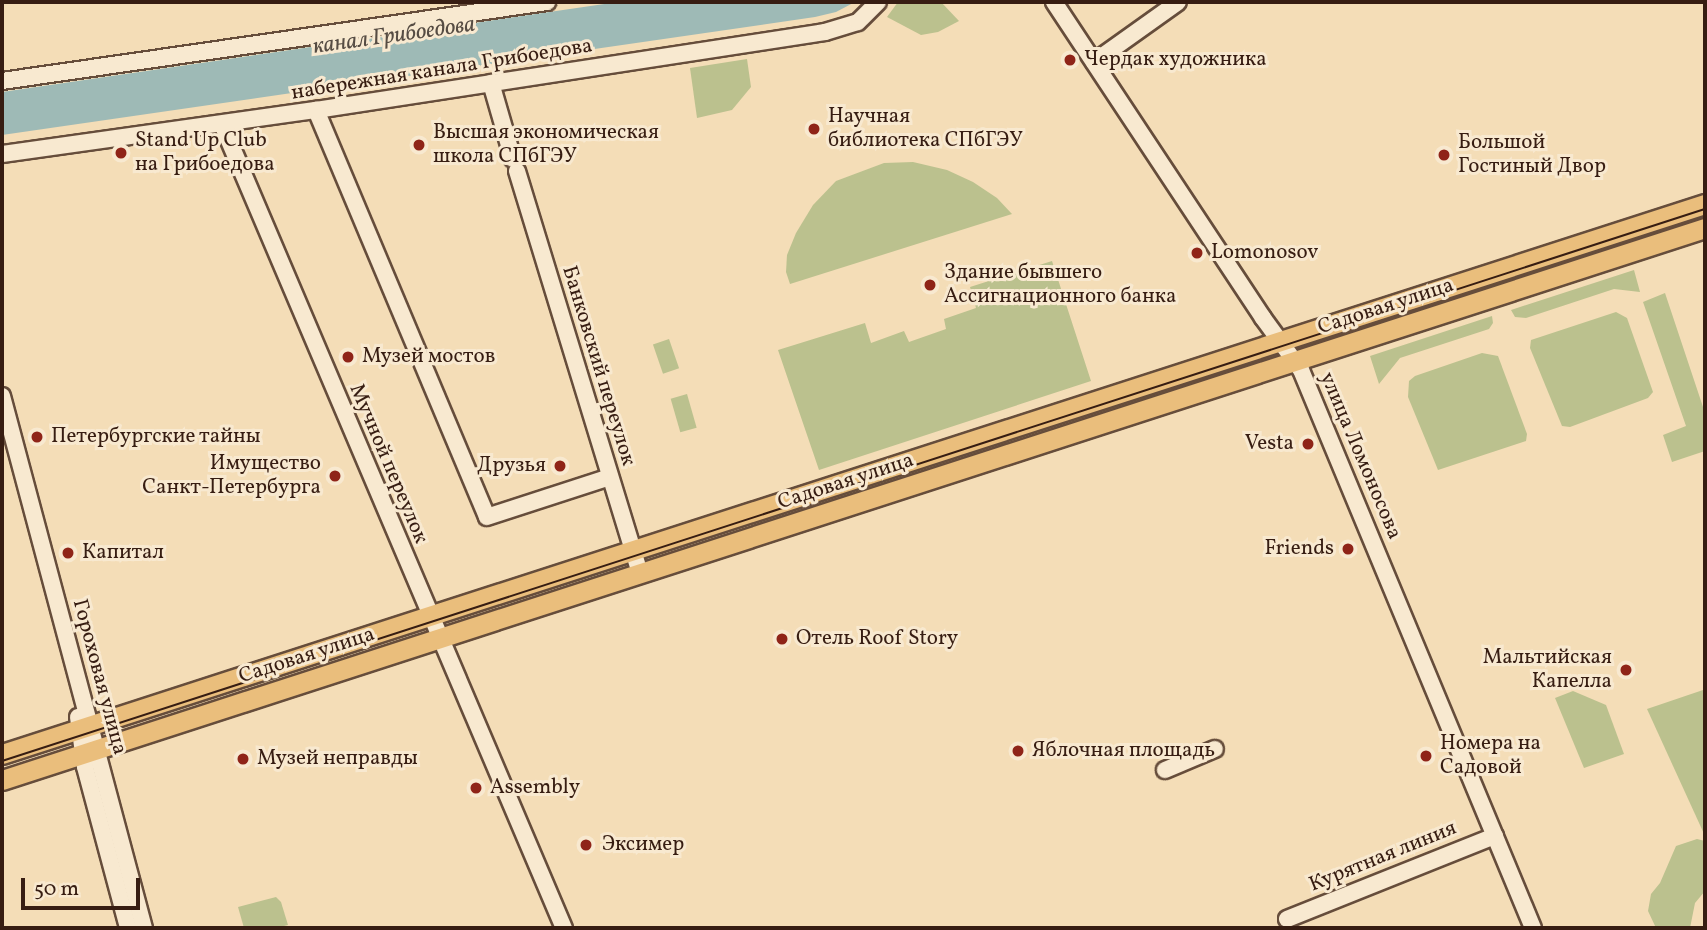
<!DOCTYPE html>
<meta charset="utf-8">
<style>
body{margin:0}
#map{position:relative;width:1707px;height:930px;overflow:hidden;background:#f4ddb7;font-family:Vollkorn,serif}
div>[style]{position:absolute}
[style*='--x']{left:calc(var(--x)*1px);top:calc(var(--y)*1px);width:calc(var(--w)*1px);rotate:calc(var(--a)*1deg)}
.green>*{inset:0;background:#bbc18e;transform-origin:0 0}
.water>*{inset:0;background:#9ebab6}
.roads{filter:drop-shadow(2px 0 #664d3b) drop-shadow(-2px 0 #664d3b) drop-shadow(0 2px #664d3b) drop-shadow(0 -2px #664d3b)}
.minor>*{height:16px;margin:-8px;padding:0 8px;transform-origin:8px;border-radius:8px;background:#f8e9d0}
.major>*{height:19px;margin:-9.5px;padding:0 9.5px;transform-origin:9.5px;border-radius:9.5px;background:#eabe7c}
.tram>*{height:2px;margin:-1px;padding:0 1px;transform-origin:1px;border-radius:1px;background:#371d12}
.dots>*{width:19px;height:19px;translate:-50% -50%;box-sizing:border-box;border:4px solid #f8e9d0;border-radius:50%}
span{translate:-50% -50%;white-space:nowrap;text-align:center;line-height:1.15;-webkit-text-stroke:6px #f8e9d0;paint-order:stroke}
.poi-label{font-size:21px;color:#371d12}
.left{translate:0 -50%;text-align:left}
.right{translate:-100% -50%;text-align:right}
.street-label{font-size:21px;color:#371d12}
.water-label{font-size:23px;color:#564c43;font-style:italic}
.frame{position:absolute;inset:0;border:4px solid #371d12;pointer-events:none}
.scale{position:absolute;left:21px;top:878px;width:119px;height:32px;box-sizing:border-box;border:4px solid #371d12;border-top:0;padding-left:9px;font-size:21px;line-height:24px;white-space:nowrap;color:#371d12;-webkit-text-stroke:5px #f8e9d0;paint-order:stroke}
</style>
<div id="map">
<div class="green">
<div style="clip-path:polygon(898px 2px,941px 2px,959px 21px,938px 32px,921px 35px,887px 17px)"></div>
<div style="clip-path:polygon(747px 59px,751px 87px,732px 110px,697px 118px,690px 68px)"></div>
<div style="clip-path:polygon(913px 162px,947px 170px,973px 182px,997px 198px,1012px 214px,790px 284px,786px 272px,787px 255px,796px 233px,813px 205px,836px 181px,884px 163px)"></div>
<div style="clip-path:polygon(1052px 261px,1091px 381px,819px 470px,778px 350px,865px 323px,871px 343px,904px 331px,909px 342px,946px 329px,944px 319px,976px 308px,970px 287px)"></div>
<div style="clip-path:polygon(1634px 270px,1640px 292px,1614px 289px,1526px 318px,1515px 317px,1511px 310px)"></div>
<div style="clip-path:polygon(1665px 293px,1705px 413px,1705px 451px,1672px 462px,1663px 435px,1686px 426px,1643px 302px)"></div>
<div style="clip-path:polygon(1616px 312px,1627px 318px,1653px 392px,1648px 398px,1570px 427px,1562px 426px,1530px 348px,1531px 340px)"></div>
<div style="clip-path:polygon(1492px 316px,1493px 323px,1489px 329px,1400px 358px,1379px 384px,1370px 356px)"></div>
<div style="left:669px;top:339px;width:31px;height:17px;rotate:71deg"></div>
<div style="clip-path:polygon(1482px 353px,1498px 356px,1527px 434px,1526px 441px,1438px 470px,1408px 397px,1409px 381px,1415px 376px)"></div>
<div style="left:687px;top:394px;width:35px;height:17px;rotate:74deg"></div>
<div style="clip-path:polygon(1703px 690px,1705px 695px,1705px 836px,1647px 709px)"></div>
<div style="clip-path:polygon(1573px 691px,1606px 705px,1624px 754px,1584px 768px,1555px 698px)"></div>
<div style="clip-path:polygon(1697px 839px,1705px 841px,1705px 891px,1695px 903px,1690px 928px,1656px 928px,1648px 911px,1651px 894px,1660px 883px,1676px 846px)"></div>
<div style="clip-path:polygon(276px 897px,281px 902px,288px 925px,276px 928px,244px 928px,238px 907px)"></div>
</div>
<div class="water">
<div style="clip-path:polygon(618px 2px,855px 2px,836px 12px,815px 17px,2px 135px,2px 92px)"></div>
</div>
<div class="roads">
<div class="minor">
<div style="--x:1054;--y:2;--w:379;--a:56.5"></div>
<div style="--x:1263;--y:318;--w:64;--a:53.8"></div>
<div style="--x:1301;--y:370;--w:604;--a:67.42"></div>
<div style="--x:1094;--y:62;--w:103;--a:-35.5"></div>
<div style="--x:2;--y:81;--w:551;--a:-8.25"></div>
<div style="--x:491;--y:83;--w:79;--a:73.9"></div>
<div style="--x:316;--y:110;--w:441;--a:67.2"></div>
<div style="--x:487;--y:517;--w:129;--a:-18"></div>
<div style="--x:222;--y:124;--w:874;--a:66.96"></div>
<div style="--x:2;--y:154;--w:317;--a:-8"></div>
<div style="--x:316;--y:110;--w:515;--a:-8.71"></div>
<div style="--x:825;--y:32;--w:34;--a:-17"></div>
<div style="--x:858;--y:22;--w:28;--a:-45"></div>
<div style="--x:517;--y:171;--w:420;--a:73"></div>
<div style="--x:2;--y:396;--w:551;--a:75.06"></div>
<div style="--x:78;--y:717;--w:50;--a:82"></div>
<div style="--x:85;--y:767;--w:167;--a:75"></div>
<div style="--x:1165;--y:770;--w:54;--a:-22.8"></div>
<div style="--x:1287;--y:919;--w:224;--a:-21.8"></div>
</div>
<div class="major">
<div style="--x:2;--y:754;--w:1790;--a:-17.9"></div>
<div style="--x:2;--y:780;--w:1790;--a:-17.96"></div>
</div>
</div>
<div class="tram">
<div style="--x:2;--y:761;--w:1790;--a:-17.96"></div>
</div>
<div class="dots">
<div style="left:1070px;top:60px;background:#8f2418"></div>
<div style="left:814px;top:129px;background:#8f2418"></div>
<div style="left:419px;top:145px;background:#8f2418"></div>
<div style="left:121px;top:153px;background:#8f2418"></div>
<div style="left:1444px;top:155px;background:#8f2418"></div>
<div style="left:1197px;top:253px;background:#8f2418"></div>
<div style="left:930px;top:285px;background:#8f2418"></div>
<div style="left:348px;top:357px;background:#8f2418"></div>
<div style="left:37px;top:437px;background:#8f2418"></div>
<div style="left:1308px;top:444px;background:#8f2418"></div>
<div style="left:560px;top:466px;background:#8f2418"></div>
<div style="left:335px;top:476px;background:#8f2418"></div>
<div style="left:1348px;top:549px;background:#8f2418"></div>
<div style="left:68px;top:553px;background:#8f2418"></div>
<div style="left:782px;top:639px;background:#8f2418"></div>
<div style="left:1626px;top:670px;background:#8f2418"></div>
<div style="left:1018px;top:751px;background:#8f2418"></div>
<div style="left:1426px;top:756px;background:#8f2418"></div>
<div style="left:243px;top:759px;background:#8f2418"></div>
<div style="left:476px;top:788px;background:#8f2418"></div>
<div style="left:586px;top:845px;background:#8f2418"></div>
</div>
<div class="poi-label">
<span class="left" style="left:1084px;top:60px">Чердак художника</span>
<span class="left" style="left:828px;top:129px">Научная<br>библиотека СПбГЭУ</span>
<span class="left" style="left:433px;top:145px">Высшая экономическая<br>школа СПбГЭУ</span>
<span class="left" style="left:135px;top:153px">Stand Up Club<br>на Грибоедова</span>
<span class="left" style="left:1458px;top:155px">Большой<br>Гостиный Двор</span>
<span class="left" style="left:1211px;top:253px">Lomonosov</span>
<span class="left" style="left:944px;top:285px">Здание бывшего<br>Ассигнационного банка</span>
<span class="left" style="left:362px;top:357px">Музей мостов</span>
<span class="left" style="left:51px;top:437px">Петербургские тайны</span>
<span class="right" style="left:1294px;top:444px">Vesta</span>
<span class="right" style="left:321px;top:476px">Имущество<br>Санкт-Петербурга</span>
<span class="right" style="left:546px;top:466px">Друзья</span>
<span class="right" style="left:1334px;top:549px">Friends</span>
<span class="left" style="left:82px;top:553px">Капитал</span>
<span class="left" style="left:796px;top:639px">Отель Roof Story</span>
<span class="right" style="left:1612px;top:670px">Мальтийская<br>Капелла</span>
<span class="left" style="left:1440px;top:756px">Номера на<br>Садовой</span>
<span class="left" style="left:1032px;top:751px">Яблочная площадь</span>
<span class="left" style="left:257px;top:759px">Музей неправды</span>
<span class="left" style="left:490px;top:788px">Assembly</span>
<span class="left" style="left:602px;top:845px">Эксимер</span>
</div>
<div class="street-label">
<span style="left:442px;top:70px;rotate:-9deg">набережная канала Грибоедова</span>
<span style="left:1386px;top:307px;rotate:-18deg">Садовая улица</span>
<span style="left:598px;top:366px;rotate:73deg">Банковский переулок</span>
<span style="left:1360px;top:456px;rotate:67deg">улица Ломоносова</span>
<span style="left:388px;top:464px;rotate:67deg">Мучной переулок</span>
<span style="left:846px;top:482px;rotate:-18deg">Садовая улица</span>
<span style="left:307px;top:656px;rotate:-18deg">Садовая улица</span>
<span style="left:99px;top:677px;rotate:75deg">Гороховая улица</span>
<span style="left:1383px;top:857px;rotate:-22deg">Курятная линия</span>
</div>
<div class="water-label">
<span style="left:394px;top:36px;rotate:-8deg">канал Грибоедова</span>
</div>
<div class="frame"></div>
<div class="scale">50 m</div>
</div>
